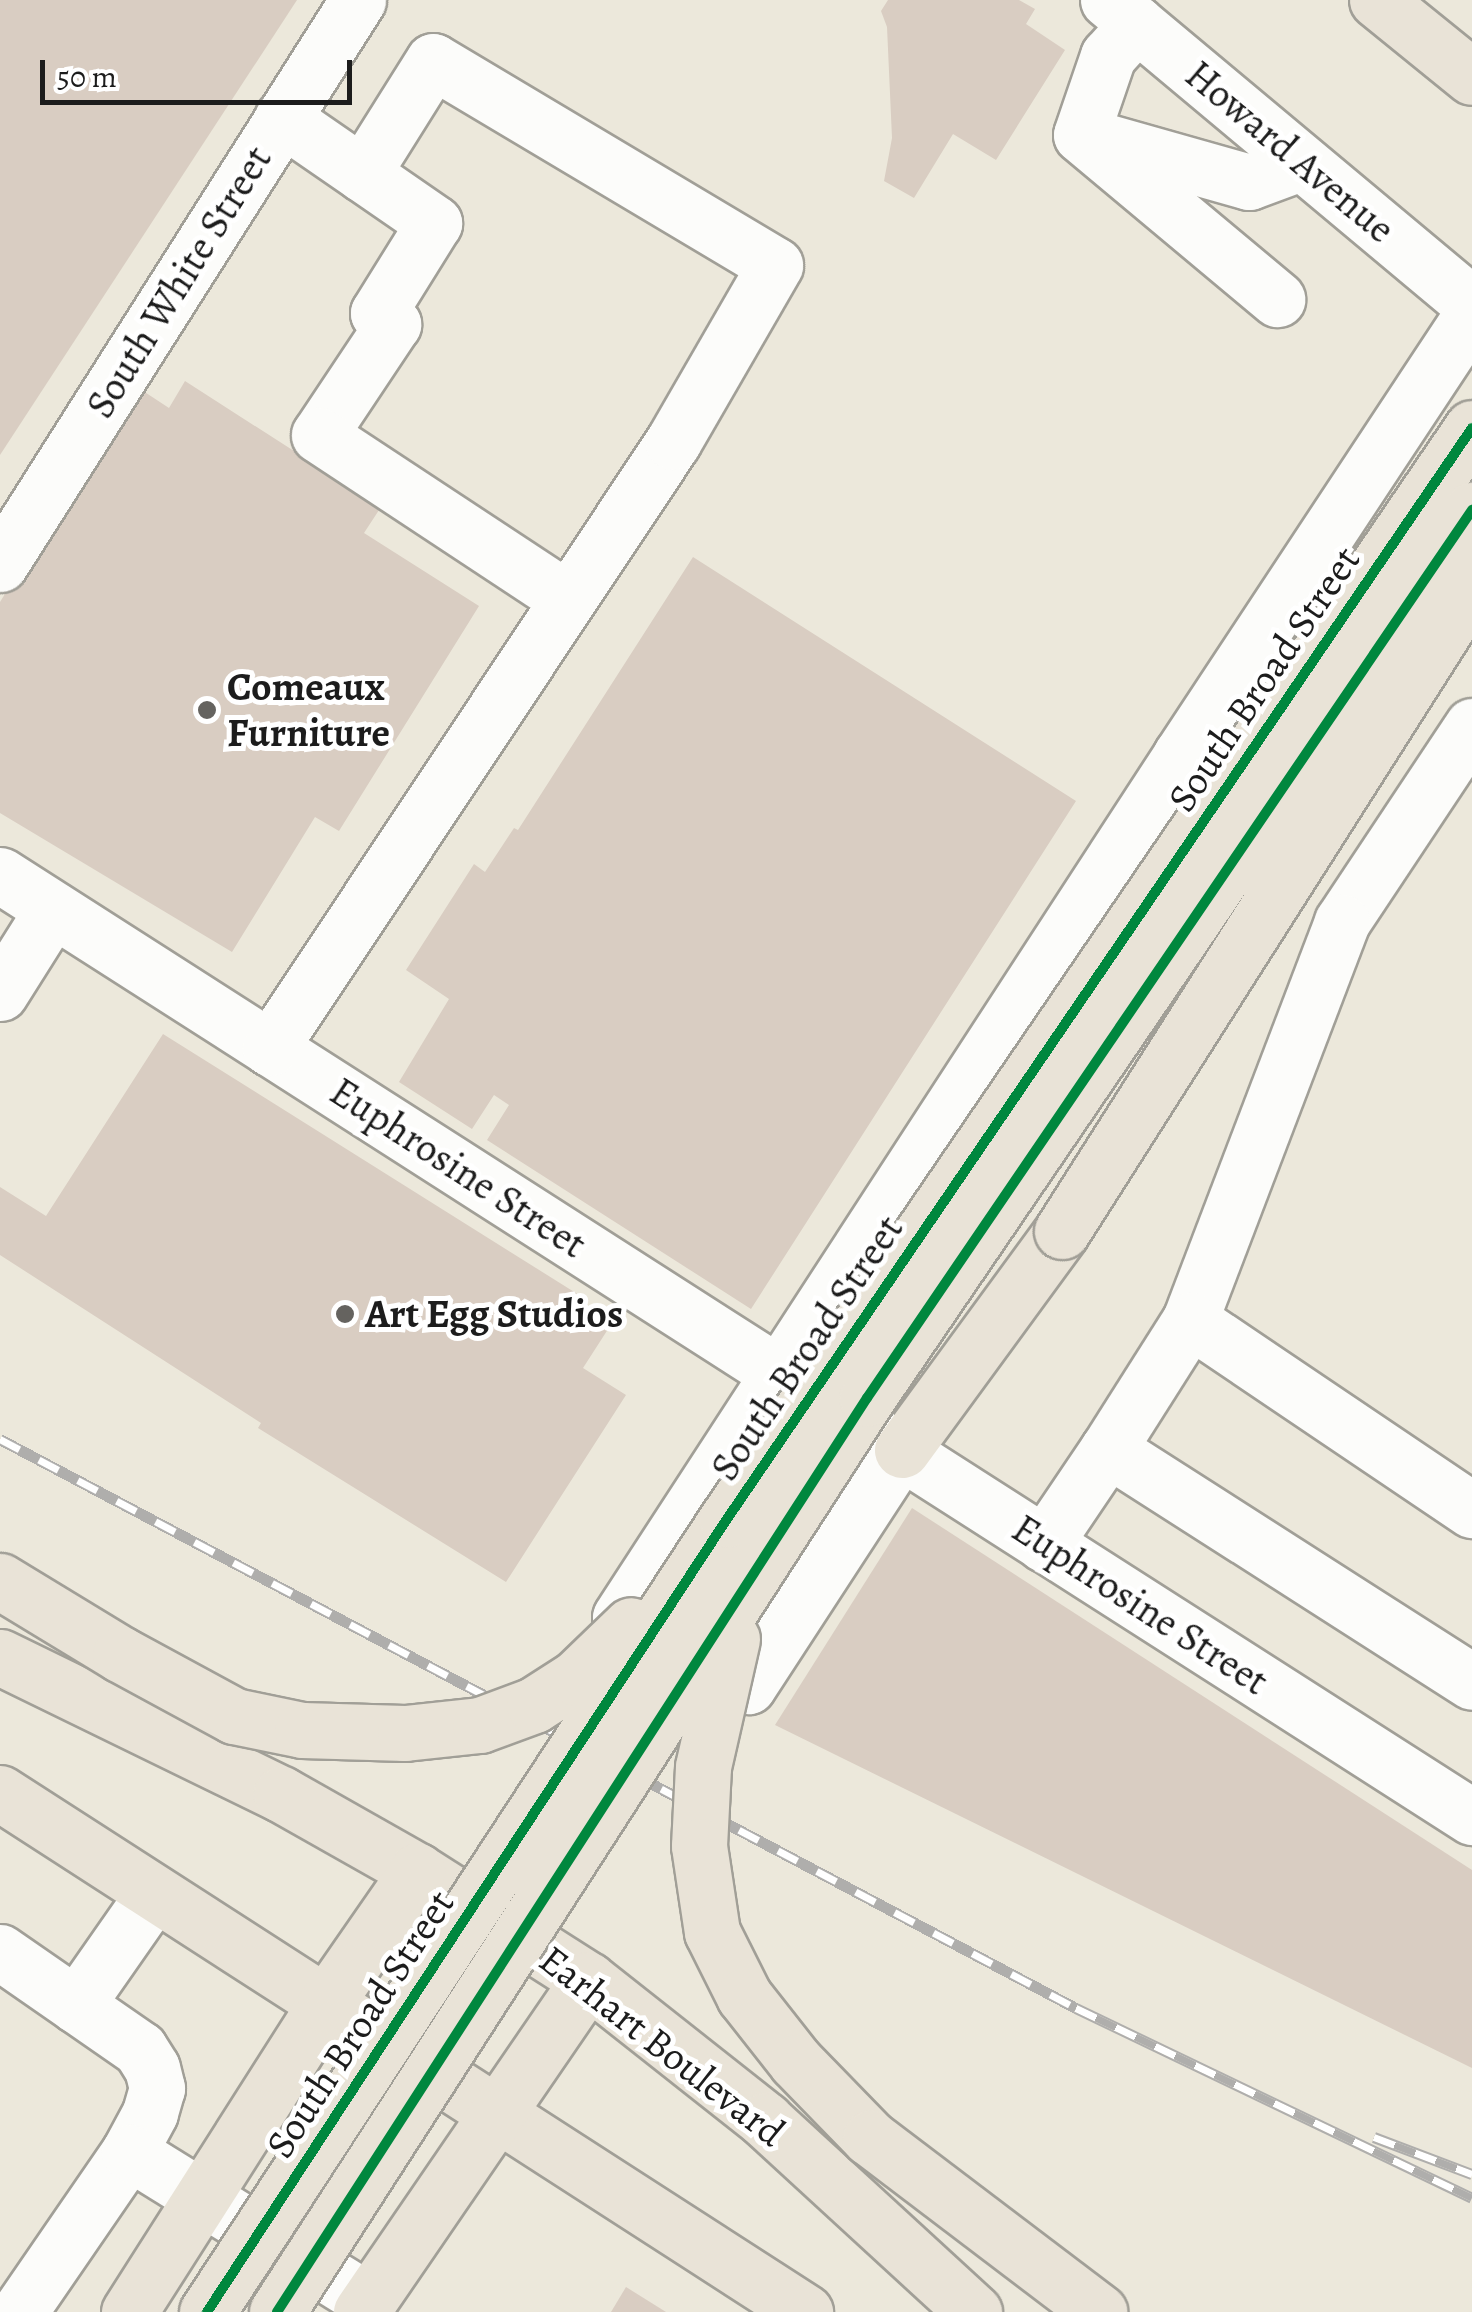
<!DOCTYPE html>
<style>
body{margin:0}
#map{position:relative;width:1472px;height:2312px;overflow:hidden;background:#ece8db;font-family:Alegreya,serif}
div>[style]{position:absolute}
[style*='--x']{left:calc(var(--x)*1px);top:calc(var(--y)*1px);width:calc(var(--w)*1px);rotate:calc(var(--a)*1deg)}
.building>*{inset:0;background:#d9cdc2}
.roads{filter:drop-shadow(2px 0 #a19f97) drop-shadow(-2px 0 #a19f97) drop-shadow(0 2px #a19f97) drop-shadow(0 -2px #a19f97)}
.minor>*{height:55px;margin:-27.5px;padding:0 27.5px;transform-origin:27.5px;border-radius:27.5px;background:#fcfcfa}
.major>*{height:55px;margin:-27.5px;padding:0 27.5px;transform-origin:27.5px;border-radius:27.5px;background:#e9e3d7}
.highway>*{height:55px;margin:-27.5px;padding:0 27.5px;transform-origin:27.5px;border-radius:27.5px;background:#e9e3d7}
.rail>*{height:11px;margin-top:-5.5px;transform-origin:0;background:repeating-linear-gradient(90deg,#fff 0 22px,#afaeac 0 44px);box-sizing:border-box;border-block:2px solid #afaeac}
.bridges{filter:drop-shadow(2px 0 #a19f97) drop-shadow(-2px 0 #a19f97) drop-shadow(0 2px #a19f97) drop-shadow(0 -2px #a19f97)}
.major-bridge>*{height:55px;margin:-27.5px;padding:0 27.5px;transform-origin:27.5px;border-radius:27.5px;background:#e9e3d7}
.cycleway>*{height:10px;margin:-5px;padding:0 5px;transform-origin:5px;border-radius:5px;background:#00873e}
.dots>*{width:28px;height:28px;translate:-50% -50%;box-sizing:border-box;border:5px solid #fff;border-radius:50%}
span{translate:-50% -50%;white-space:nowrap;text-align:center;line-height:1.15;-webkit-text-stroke:10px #fff;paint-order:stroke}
.street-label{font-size:40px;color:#1c1c1c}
.poi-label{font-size:40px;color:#1c1c1c;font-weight:700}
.left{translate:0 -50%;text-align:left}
.scale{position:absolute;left:40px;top:60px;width:312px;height:45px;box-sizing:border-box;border:5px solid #1c1c1c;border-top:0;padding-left:12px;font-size:30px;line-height:35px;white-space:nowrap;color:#1c1c1c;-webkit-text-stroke:8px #fff;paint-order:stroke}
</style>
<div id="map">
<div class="building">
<div style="clip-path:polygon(0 0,297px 0,0 455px)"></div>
<div style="clip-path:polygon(888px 0,1019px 0,1035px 9px,1026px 24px,1065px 50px,996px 160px,953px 134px,914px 198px,884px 181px,892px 138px,887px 27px,881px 11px)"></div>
<div style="clip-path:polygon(185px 381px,381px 507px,364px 533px,479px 606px,339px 831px,315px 817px,232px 952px,0 813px,0 602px,134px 385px,169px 408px)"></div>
<div style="clip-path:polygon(693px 557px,1076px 801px,751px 1309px,487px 1140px,509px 1105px,494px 1095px,472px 1129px,399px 1082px,449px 999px,406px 970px,474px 864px,485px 872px,514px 828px,518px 830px)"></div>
<div style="clip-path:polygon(163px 1034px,587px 1300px,584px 1305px,612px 1323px,583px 1368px,626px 1395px,506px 1582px,258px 1428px,261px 1423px,0 1255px,0 1187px,46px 1216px)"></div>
<div style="clip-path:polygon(912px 1508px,1472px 1870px,1472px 2068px,775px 1725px)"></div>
<div style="clip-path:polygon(626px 2287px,666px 2312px,611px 2312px)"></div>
</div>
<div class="roads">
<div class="minor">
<div style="--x:1108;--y:0;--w:474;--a:39.9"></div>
<div style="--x:1137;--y:24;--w:43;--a:132.2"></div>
<div style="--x:1108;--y:56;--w:83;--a:108.9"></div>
<div style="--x:1081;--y:135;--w:256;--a:39.9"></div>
<div style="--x:282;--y:118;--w:185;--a:34.6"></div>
<div style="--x:434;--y:223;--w:106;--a:121.9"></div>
<div style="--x:378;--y:313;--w:19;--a:36"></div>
<div style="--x:393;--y:324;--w:133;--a:123.7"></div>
<div style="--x:319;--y:435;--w:298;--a:33.4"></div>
<div style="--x:1097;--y:139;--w:158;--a:15.8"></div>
<div style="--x:1249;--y:182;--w:54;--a:-20.4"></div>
<div style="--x:0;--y:564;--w:668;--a:-57.59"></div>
<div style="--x:1472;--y:726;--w:235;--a:123.6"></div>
<div style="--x:1342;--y:922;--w:426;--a:110.9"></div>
<div style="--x:1190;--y:1320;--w:153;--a:122.4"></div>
<div style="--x:1108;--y:1449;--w:432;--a:32.6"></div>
<div style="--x:1209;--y:774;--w:34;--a:-146"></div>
<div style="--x:1181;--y:755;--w:528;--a:-56.58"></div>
<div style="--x:0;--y:875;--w:1748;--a:32.62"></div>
<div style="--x:0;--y:993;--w:99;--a:-57.8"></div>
<div style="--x:270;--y:1048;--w:728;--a:-56.38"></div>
<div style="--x:673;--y:442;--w:204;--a:-60"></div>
<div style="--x:775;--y:265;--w:398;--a:-149.2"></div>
<div style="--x:433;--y:61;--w:133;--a:122.1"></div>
<div style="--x:1190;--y:1320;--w:340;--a:34"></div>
<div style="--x:902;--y:1450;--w:282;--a:123.1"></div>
<div style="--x:748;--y:1686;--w:145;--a:-151.7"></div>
<div style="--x:620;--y:1617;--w:1028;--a:-56.94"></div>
<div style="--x:1044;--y:1544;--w:115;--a:-56"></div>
<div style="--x:0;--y:1952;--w:170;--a:34.7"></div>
<div style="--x:140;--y:2049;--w:22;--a:58"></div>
<div style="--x:152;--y:2068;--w:21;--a:76"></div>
<div style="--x:157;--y:2088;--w:26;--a:106"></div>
<div style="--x:150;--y:2113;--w:44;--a:118.3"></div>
<div style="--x:129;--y:2152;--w:194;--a:124.5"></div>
<div style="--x:76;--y:2005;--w:136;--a:-55.1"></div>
<div style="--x:129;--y:2152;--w:282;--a:31.8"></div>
</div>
<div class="major">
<div style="--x:902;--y:1450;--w:271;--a:-53.8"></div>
<div style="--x:0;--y:1657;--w:313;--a:26"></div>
<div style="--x:281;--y:1794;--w:156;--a:29.5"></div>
<div style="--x:417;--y:1871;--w:203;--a:32.5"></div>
<div style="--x:588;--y:1980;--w:226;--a:38.3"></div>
<div style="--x:765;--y:2120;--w:284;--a:42.6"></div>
<div style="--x:0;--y:1793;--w:958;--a:32.81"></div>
<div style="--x:129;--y:2312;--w:365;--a:-57.5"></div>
<div style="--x:325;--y:2004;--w:162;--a:-55.3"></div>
<div style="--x:361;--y:2312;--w:402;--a:-55.6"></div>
</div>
<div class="highway">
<div style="--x:1377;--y:0;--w:122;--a:39"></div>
</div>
</div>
<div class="rail">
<div style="--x:0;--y:1439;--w:1217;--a:27.87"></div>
<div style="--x:1076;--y:2008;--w:439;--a:25.6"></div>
<div style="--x:1374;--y:2137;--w:105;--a:20.7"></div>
</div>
<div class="bridges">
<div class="major-bridge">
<div style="--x:1062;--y:1231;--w:763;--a:-57.52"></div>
<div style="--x:0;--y:1581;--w:140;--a:31.3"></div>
<div style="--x:120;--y:1654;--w:130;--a:28.5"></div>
<div style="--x:234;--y:1716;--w:69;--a:11.6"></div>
<div style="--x:302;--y:1730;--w:103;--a:1.7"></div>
<div style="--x:405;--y:1733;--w:75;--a:-6.1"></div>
<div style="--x:480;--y:1725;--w:58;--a:-20.3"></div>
<div style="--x:534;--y:1705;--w:50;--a:-32.7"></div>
<div style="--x:576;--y:1678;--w:76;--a:-43.9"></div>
<div style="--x:732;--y:1639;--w:131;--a:102.8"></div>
<div style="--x:703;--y:1767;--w:79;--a:92.9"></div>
<div style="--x:699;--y:1846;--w:87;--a:81.4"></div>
<div style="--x:712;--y:1932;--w:72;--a:63.4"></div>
<div style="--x:744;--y:1996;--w:84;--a:51.8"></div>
<div style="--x:796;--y:2062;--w:106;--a:45.8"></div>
<div style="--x:870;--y:2138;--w:288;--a:37.2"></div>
<div style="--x:207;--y:2312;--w:948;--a:-56.75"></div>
<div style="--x:727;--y:1519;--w:1321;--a:-55.67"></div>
<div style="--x:277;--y:2312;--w:1088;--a:-57.16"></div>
<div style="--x:867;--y:1398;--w:1075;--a:-55.73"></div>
</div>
</div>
<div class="cycleway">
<div style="--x:207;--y:2312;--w:948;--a:-56.75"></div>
<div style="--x:727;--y:1519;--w:1321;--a:-55.67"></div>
<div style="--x:277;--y:2312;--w:1088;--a:-57.16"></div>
<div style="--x:867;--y:1398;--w:1075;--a:-55.73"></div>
</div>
<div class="dots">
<div style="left:207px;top:710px;background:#65635f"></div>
<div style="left:345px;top:1314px;background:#65635f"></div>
</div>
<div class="street-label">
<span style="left:1290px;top:152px;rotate:40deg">Howard Avenue</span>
<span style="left:179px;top:282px;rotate:-58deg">South White Street</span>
<span style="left:1264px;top:679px;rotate:-56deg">South Broad Street</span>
<span style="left:458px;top:1168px;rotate:33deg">Euphrosine Street</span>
<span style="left:807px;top:1348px;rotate:-56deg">South Broad Street</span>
<span style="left:1140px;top:1605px;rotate:33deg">Euphrosine Street</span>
<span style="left:360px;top:2024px;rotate:-57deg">South Broad Street</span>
<span style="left:662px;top:2046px;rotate:38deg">Earhart Boulevard</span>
</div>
<div class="poi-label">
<span class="left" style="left:227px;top:710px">Comeaux<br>Furniture</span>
<span class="left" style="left:365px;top:1314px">Art Egg Studios</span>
</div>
<div class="scale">50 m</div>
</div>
